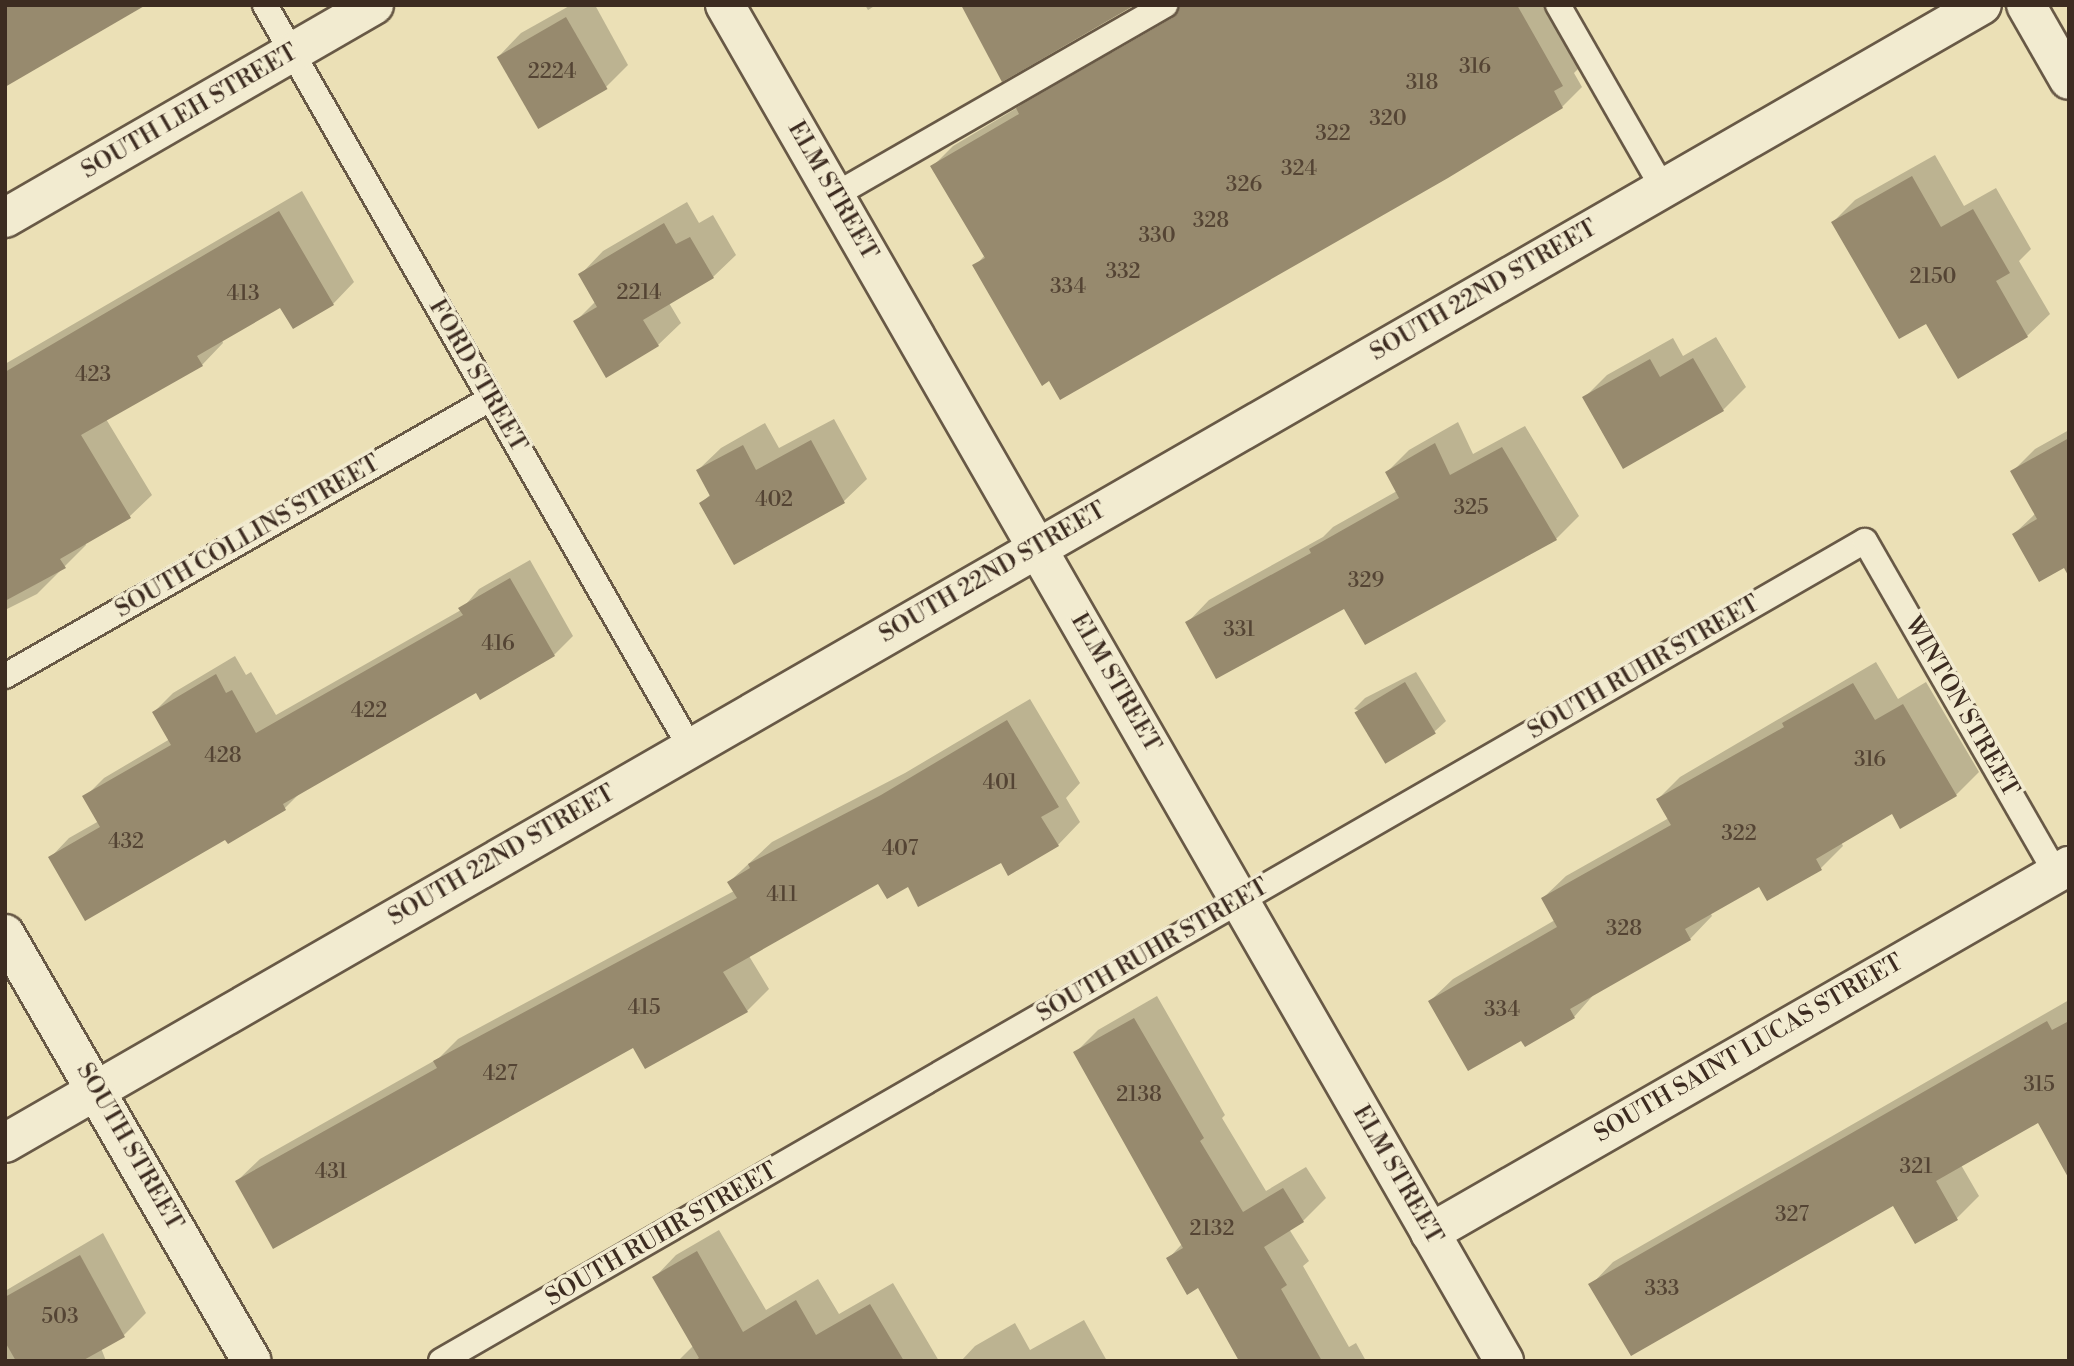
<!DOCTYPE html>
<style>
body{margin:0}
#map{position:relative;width:2074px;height:1366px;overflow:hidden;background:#ebe0b6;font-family:"Libre Bodoni",serif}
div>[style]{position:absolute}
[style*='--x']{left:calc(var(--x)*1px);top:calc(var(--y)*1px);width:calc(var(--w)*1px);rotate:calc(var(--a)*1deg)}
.shadow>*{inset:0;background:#0003}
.building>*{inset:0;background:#978a6e;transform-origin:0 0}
.roads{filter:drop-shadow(2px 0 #685946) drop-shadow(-2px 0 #685946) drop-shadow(0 2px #685946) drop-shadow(0 -2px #685946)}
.service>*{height:24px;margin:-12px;padding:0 12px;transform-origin:12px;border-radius:12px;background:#f2ebd0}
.minor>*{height:38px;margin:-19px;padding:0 19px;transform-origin:19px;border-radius:19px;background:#f2ebd0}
span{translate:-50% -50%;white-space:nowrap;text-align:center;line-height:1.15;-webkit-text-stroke:7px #f2ebd0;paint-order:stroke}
.number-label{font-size:21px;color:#544434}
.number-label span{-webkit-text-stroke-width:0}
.street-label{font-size:24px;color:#3d2c21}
.frame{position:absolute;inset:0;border:7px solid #3d2c21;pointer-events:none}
</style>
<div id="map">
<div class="shadow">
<div style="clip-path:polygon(571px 5px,595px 5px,628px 65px,606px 87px,538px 126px,499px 56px,521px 33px)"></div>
<div style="clip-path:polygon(865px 5px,876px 5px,868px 10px)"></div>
<div style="clip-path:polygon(1199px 5px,1549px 5px,1582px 65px,1574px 73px,1582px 87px,1562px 107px,975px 266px,985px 255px,933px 166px,953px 146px,1020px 106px,1038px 88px,1109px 47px,1112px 53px)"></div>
<div style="clip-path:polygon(1935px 155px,1964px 206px,1996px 188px,2031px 249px,2019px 261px,2050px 314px,2027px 336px,1927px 321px,1833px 222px,1855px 200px)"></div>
<div style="clip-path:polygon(302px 191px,354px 282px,333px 304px,281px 306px,222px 340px,223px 343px,202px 365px,106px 419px,152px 495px,130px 516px,85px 542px,86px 545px,37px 594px,5px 610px,5px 364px)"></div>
<div style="clip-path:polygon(687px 202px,699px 223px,713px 215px,736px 255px,713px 277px,669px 303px,681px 323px,658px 345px,575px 322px,596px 301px,581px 274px,603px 251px)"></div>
<div style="clip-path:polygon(1716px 337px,1746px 387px,1723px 410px,1584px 398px,1607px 375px,1673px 338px,1683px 356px)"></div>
<div style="clip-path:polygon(834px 419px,867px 479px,844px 501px,734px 563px,701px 503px,711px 494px,698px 470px,721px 448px,765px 423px,779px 448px)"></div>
<div style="clip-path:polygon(1458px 422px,1473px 454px,1525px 426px,1579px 516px,1556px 539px,1345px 606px,1187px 623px,1209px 600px,1323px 537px,1333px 527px,1397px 491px,1387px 472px,1409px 450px)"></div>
<div style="clip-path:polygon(2069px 430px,2069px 563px,2014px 534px,2036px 513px,2013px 471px,2035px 449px)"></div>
<div style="clip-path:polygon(530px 560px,573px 636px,554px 655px,476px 690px,302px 791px,285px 808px,226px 837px,50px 858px,69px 838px,99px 821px,85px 797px,104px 778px,170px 739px,154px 712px,173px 693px,235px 656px,246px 675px,251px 672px,276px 715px,461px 610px,479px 589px)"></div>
<div style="clip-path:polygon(1876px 662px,1898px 699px,1926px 682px,1979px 772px,1956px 795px,1892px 811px,1841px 842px,1843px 846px,1821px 868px,1760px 884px,1710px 912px,1712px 916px,1690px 939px,1596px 992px,1574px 1017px,1521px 1039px,1430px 1001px,1453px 979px,1555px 920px,1543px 898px,1566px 876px,1669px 818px,1658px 799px,1680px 777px)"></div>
<div style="clip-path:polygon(1416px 672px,1446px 721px,1434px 732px,1354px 709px,1365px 698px)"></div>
<div style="clip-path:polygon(1030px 699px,1080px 783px,1066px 798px,1080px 822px,1058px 845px,909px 884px,879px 882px,749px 956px,769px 989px,747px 1011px,634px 1046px,237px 1181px,260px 1159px,439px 1058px,458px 1039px,734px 891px,729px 882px,772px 842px,905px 773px)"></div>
<div style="clip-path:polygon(1157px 996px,1225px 1115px,1222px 1118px,1266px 1191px,1306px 1167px,1326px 1198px,1303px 1221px,1289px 1229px,1309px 1261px,1303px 1266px,1349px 1347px,1356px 1343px,1366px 1361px,1241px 1361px,1198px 1286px,1168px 1259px,1182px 1244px,1076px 1052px,1098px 1030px)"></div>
<div style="clip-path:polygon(2069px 1000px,2069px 1130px,2038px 1121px,1961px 1165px,1979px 1196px,1956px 1219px,1893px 1203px,1591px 1285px,1613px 1262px)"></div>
<div style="clip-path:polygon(719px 1230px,766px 1310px,818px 1279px,839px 1314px,893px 1283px,939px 1361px,678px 1361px,694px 1345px,655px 1277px,676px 1255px)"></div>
<div style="clip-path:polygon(103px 1233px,146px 1313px,124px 1335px,101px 1348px,106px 1361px,5px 1361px,5px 1291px)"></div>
<div style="clip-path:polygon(1084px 1320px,1107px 1361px,961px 1361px,975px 1346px,1015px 1323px,1030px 1350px)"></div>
</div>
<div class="building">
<div style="clip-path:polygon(5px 5px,146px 5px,5px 87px)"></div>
<div style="clip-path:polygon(961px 5px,1135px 5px,1002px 82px)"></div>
<div style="clip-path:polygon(1180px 5px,1517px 5px,1563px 86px,1554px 91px,1563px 108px,1448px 178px,1060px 400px,1049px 381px,1042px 386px,972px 265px,985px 258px,930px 166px,1019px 114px,1016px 108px,1172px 18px)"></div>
<div style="left:566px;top:17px;width:83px;height:80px;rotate:60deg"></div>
<div style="clip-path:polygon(1912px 176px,1941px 227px,1973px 209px,2010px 273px,1996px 281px,2028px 337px,1958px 379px,1926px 324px,1899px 339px,1831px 222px)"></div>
<div style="clip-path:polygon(279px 211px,334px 305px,293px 329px,280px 308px,197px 356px,203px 366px,81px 435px,131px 518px,60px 559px,66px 568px,5px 601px,5px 372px)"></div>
<div style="clip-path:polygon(664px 223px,676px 244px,690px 237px,714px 278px,643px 320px,659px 346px,606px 378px,573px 321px,597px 307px,578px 274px)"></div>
<div style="clip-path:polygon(1693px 358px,1724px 411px,1623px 469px,1582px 397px,1650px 359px,1660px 377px)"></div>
<div style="clip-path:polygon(2069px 438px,2069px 577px,2064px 568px,2039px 582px,2012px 534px,2037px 519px,2010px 471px)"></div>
<div style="clip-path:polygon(811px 440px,845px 503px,734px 565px,699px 503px,710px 496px,696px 470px,743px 445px,756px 470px)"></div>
<div style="clip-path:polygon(1435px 443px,1450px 475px,1502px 447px,1557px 540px,1365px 645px,1344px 609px,1216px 679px,1185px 622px,1311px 553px,1309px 549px,1399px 498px,1385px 472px)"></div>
<div style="clip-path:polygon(510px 578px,555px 656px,480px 700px,476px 693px,283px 804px,286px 810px,228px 844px,225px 840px,85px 921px,48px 857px,100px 827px,82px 796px,171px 745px,152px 712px,216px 674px,226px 693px,232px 690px,256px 733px,463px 615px,458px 608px)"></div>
<div style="left:1405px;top:682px;width:60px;height:59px;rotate:59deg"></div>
<div style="clip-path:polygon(1853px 683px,1875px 720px,1903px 704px,1957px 796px,1900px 829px,1892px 814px,1816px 859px,1822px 870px,1767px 901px,1759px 887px,1685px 929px,1691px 940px,1570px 1009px,1575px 1018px,1525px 1047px,1521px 1041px,1468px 1071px,1428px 1001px,1557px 927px,1541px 898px,1671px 825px,1656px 799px,1784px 727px,1782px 723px)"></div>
<div style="clip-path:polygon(1007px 720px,1059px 807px,1041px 817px,1059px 846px,1008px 876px,1001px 863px,918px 907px,908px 887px,887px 899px,878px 884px,723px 972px,748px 1012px,645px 1069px,633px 1048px,273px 1249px,235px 1181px,437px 1068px,433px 1061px,737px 898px,727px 882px,750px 868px,748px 864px,881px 795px)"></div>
<div style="clip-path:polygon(1134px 1018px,1204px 1138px,1200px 1141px,1243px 1212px,1283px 1188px,1304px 1222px,1264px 1247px,1287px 1285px,1281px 1289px,1322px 1361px,1239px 1361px,1198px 1288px,1187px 1295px,1166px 1258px,1183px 1248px,1073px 1052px)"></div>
<div style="clip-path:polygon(2047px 1021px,2052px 1030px,2069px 1021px,2069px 1179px,2038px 1123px,1936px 1181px,1958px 1220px,1915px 1244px,1893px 1206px,1631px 1356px,1588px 1284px)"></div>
<div style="clip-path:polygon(697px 1251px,743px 1332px,796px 1300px,816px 1335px,870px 1304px,904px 1361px,694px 1361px,699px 1358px,652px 1277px)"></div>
<div style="clip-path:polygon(80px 1255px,125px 1337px,82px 1361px,16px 1361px,5px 1342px,5px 1297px)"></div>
</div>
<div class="roads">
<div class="service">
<div style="--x:265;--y:5;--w:855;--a:60.2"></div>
<div style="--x:1558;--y:5;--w:211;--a:60.2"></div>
<div style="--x:835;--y:195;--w:381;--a:-29.9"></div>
<div style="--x:5;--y:676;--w:559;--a:-29.73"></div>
<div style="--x:441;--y:1361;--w:1643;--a:-29.94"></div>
<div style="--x:1865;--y:541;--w:383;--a:60.1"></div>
</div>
<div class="minor">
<div style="--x:725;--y:5;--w:1564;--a:60.12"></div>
<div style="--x:2026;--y:5;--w:86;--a:60.2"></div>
<div style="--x:5;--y:218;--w:426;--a:-30"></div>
<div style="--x:5;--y:934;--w:493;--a:60"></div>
<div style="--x:5;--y:1143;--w:2281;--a:-29.93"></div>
<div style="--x:1430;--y:1233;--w:737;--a:-29.87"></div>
</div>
</div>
<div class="number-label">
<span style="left:1475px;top:67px">316</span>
<span style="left:552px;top:72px">2224</span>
<span style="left:1422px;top:83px">318</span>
<span style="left:1388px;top:119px">320</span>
<span style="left:1333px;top:134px">322</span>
<span style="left:1299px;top:169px">324</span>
<span style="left:1244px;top:185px">326</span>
<span style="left:1211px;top:221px">328</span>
<span style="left:1157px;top:236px">330</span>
<span style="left:1123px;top:272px">332</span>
<span style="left:1933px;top:277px">2150</span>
<span style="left:1068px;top:287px">334</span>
<span style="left:639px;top:293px">2214</span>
<span style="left:243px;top:294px">413</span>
<span style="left:93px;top:375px">423</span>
<span style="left:774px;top:500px">402</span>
<span style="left:1471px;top:508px">325</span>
<span style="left:1366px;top:581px">329</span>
<span style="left:1239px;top:630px">331</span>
<span style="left:498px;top:644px">416</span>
<span style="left:369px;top:711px">422</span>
<span style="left:223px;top:756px">428</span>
<span style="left:1870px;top:760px">316</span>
<span style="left:1000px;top:783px">401</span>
<span style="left:1739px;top:834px">322</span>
<span style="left:126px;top:842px">432</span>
<span style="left:900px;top:849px">407</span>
<span style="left:782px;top:895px">411</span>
<span style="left:1624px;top:929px">328</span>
<span style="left:644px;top:1008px">415</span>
<span style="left:1502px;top:1010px">334</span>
<span style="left:500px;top:1074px">427</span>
<span style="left:2039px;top:1085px">315</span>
<span style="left:1139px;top:1095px">2138</span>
<span style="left:1916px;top:1167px">321</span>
<span style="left:331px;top:1172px">431</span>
<span style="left:1792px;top:1215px">327</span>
<span style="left:1212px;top:1229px">2132</span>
<span style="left:1662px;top:1289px">333</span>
<span style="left:60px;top:1317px">503</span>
</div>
<div class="street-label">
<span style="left:190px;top:112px;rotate:-30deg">SOUTH LEH STREET</span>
<span style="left:832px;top:191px;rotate:60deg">ELM STREET</span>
<span style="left:1484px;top:291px;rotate:-30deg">SOUTH 22ND STREET</span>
<span style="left:477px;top:376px;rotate:60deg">FORD STREET</span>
<span style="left:248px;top:537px;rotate:-30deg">SOUTH COLLINS STREET</span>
<span style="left:993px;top:573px;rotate:-30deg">SOUTH 22ND STREET</span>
<span style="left:1644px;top:668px;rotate:-30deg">SOUTH RUHR STREET</span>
<span style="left:1115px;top:683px;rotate:60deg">ELM STREET</span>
<span style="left:1961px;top:707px;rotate:60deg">WINTON STREET</span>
<span style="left:502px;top:856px;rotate:-30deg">SOUTH 22ND STREET</span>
<span style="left:1153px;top:951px;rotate:-30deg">SOUTH RUHR STREET</span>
<span style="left:1749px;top:1049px;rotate:-30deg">SOUTH SAINT LUCAS STREET</span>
<span style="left:129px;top:1147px;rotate:60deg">SOUTH STREET</span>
<span style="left:1397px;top:1175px;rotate:60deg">ELM STREET</span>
<span style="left:662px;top:1235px;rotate:-30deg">SOUTH RUHR STREET</span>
</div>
<div class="frame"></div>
</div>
